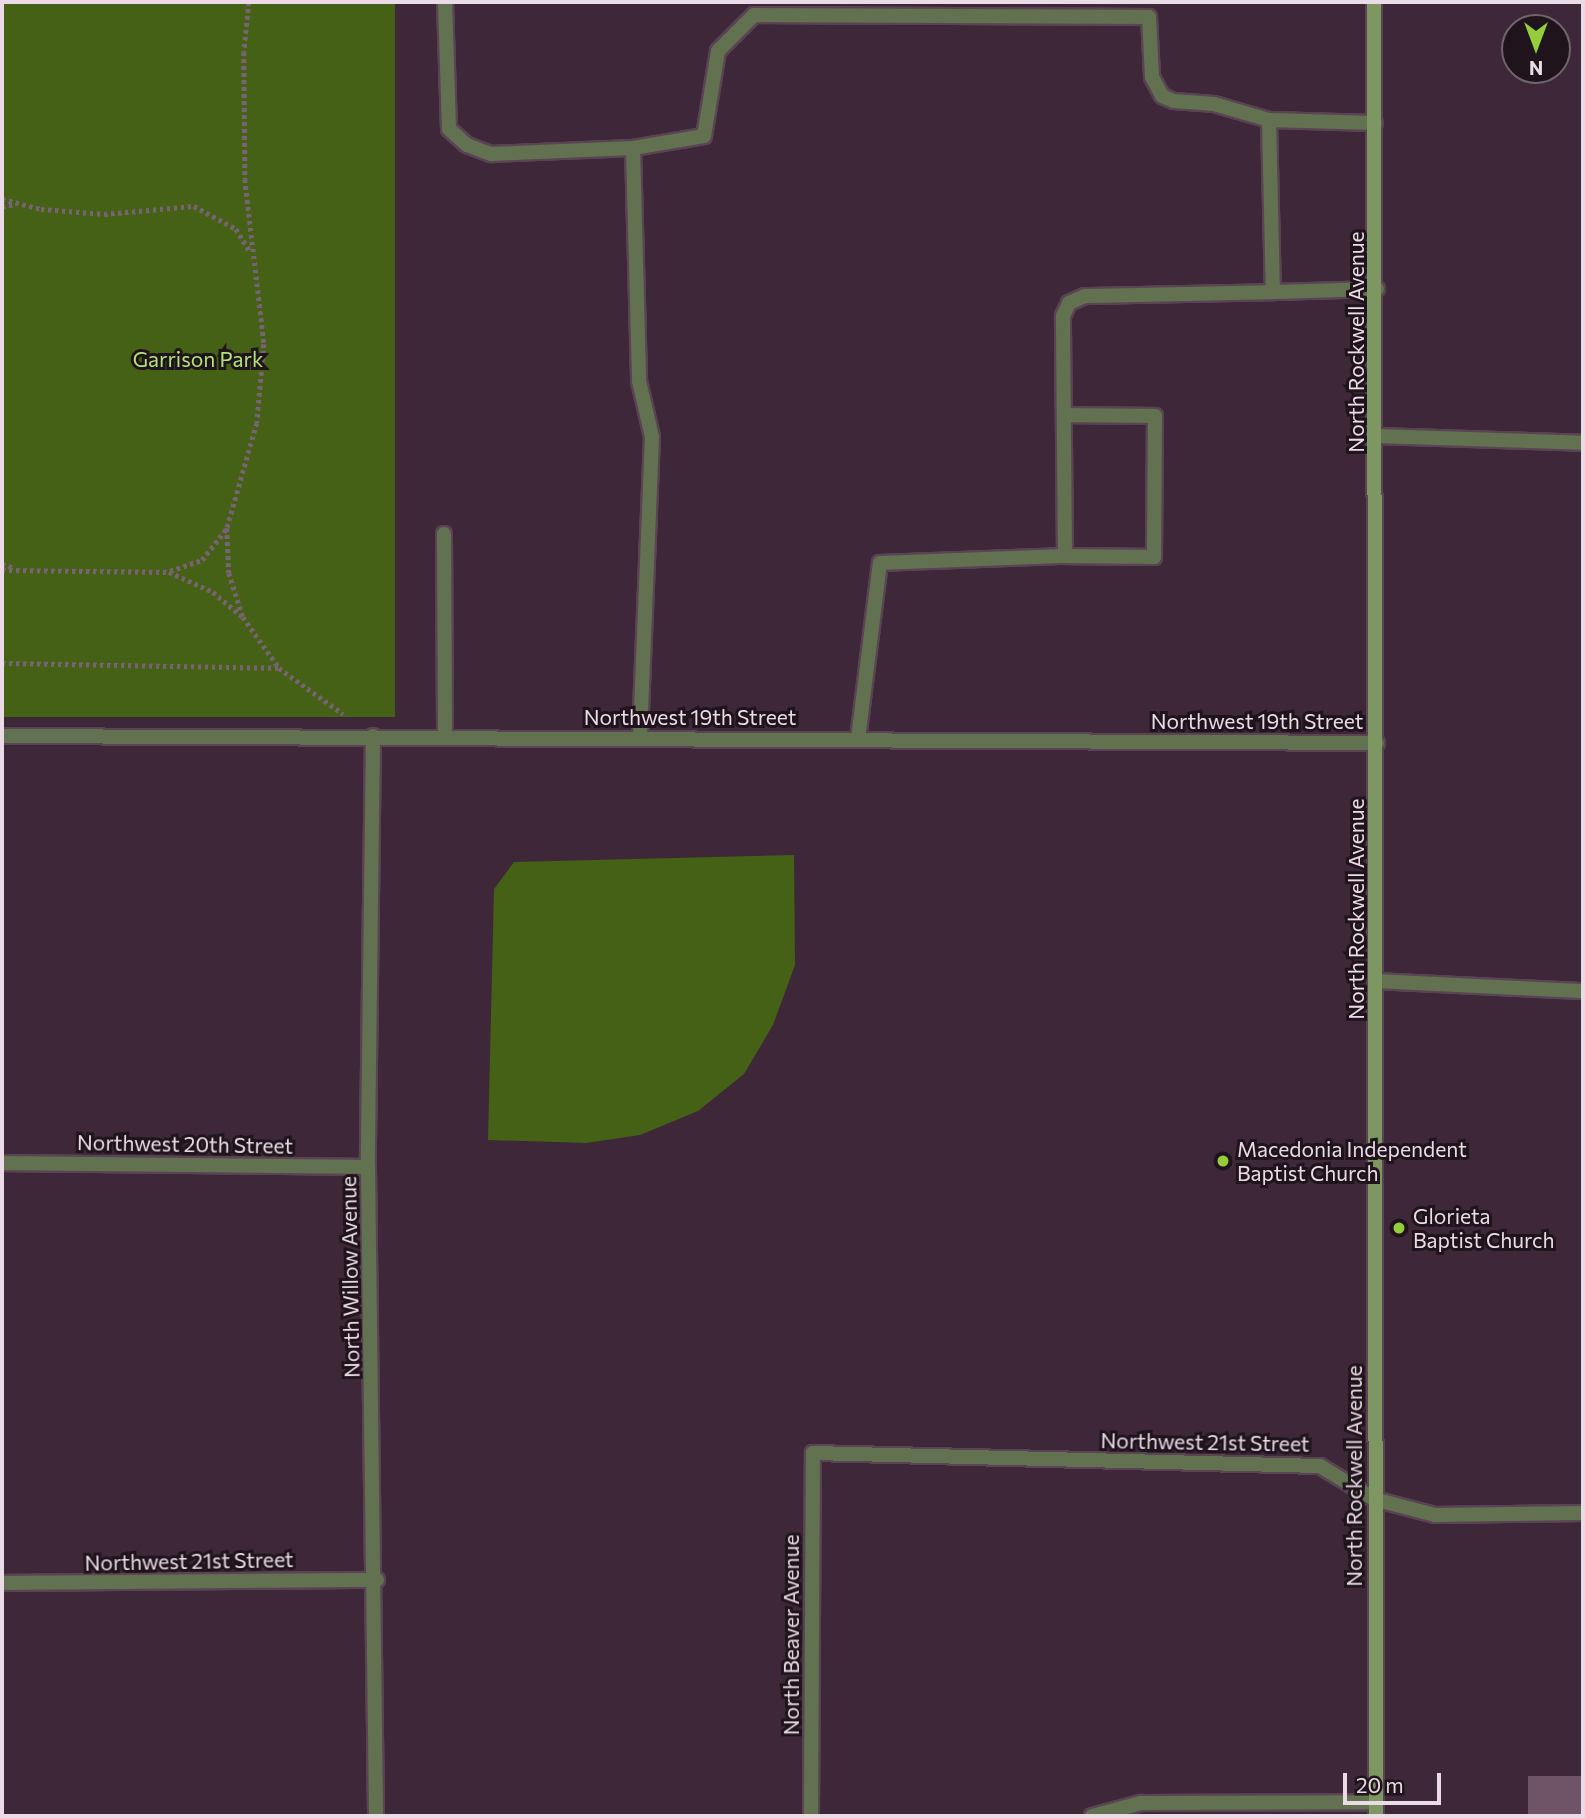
<!DOCTYPE html>
<style>
body{margin:0}
#map{position:relative;width:1585px;height:1818px;overflow:hidden;background:#3e2738;font-family:Commissioner,sans-serif}
div>[style]{position:absolute}
[style*='--x']{left:calc(var(--x)*1px);top:calc(var(--y)*1px);width:calc(var(--w)*1px);rotate:calc(var(--a)*1deg)}
.green>*{inset:0;background:#446116;transform-origin:0 0}
.building>*{inset:0;background:#6e5466;transform-origin:0 0}
.path>*{height:4.5px;margin-top:-2.25px;transform-origin:0;background:repeating-linear-gradient(90deg,#786372 0 3.5px,transparent 0 7px)}
.roads{filter:drop-shadow(2px 0 #5a4454) drop-shadow(-2px 0 #5a4454) drop-shadow(0 2px #5a4454) drop-shadow(0 -2px #5a4454)}
.lane>*{height:14px;margin:-7px;padding:0 7px;transform-origin:7px;border-radius:7px;background:#627251}
.street>*{height:14px;margin:-7px;padding:0 7px;transform-origin:7px;border-radius:7px;background:#627251}
.secondary>*{height:14px;margin:-7px;padding:0 7px;transform-origin:7px;border-radius:7px;background:#7e9662}
.dots>*{width:19px;height:19px;translate:-50% -50%;box-sizing:border-box;border:4px solid #1f141c;border-radius:50%}
span{translate:-50% -50%;white-space:nowrap;text-align:center;line-height:1.15;-webkit-text-stroke:6px #1f141c;paint-order:stroke}
.street-label{font-size:21px;color:#ebdbe6}
.park-label{font-size:21px;color:#b3e377}
.poi-label{font-size:21px;color:#ebdbe6}
.left{translate:0 -50%;text-align:left}
.frame{position:absolute;inset:0;border:4px solid #ebdbe6;pointer-events:none}
.north{position:absolute;left:1501px;top:14px;width:70px;height:70px;box-sizing:border-box;background:#1f141c;border:2px solid #71646d;border-radius:50%;rotate:180deg;font-size:19px;font-weight:700;line-height:28px;text-align:center;color:#ebdbe6}
.north::after{content:'';display:block;margin:auto;width:24px;height:32px;background:#94cc3c;clip-path:polygon(50% 0,100% 100%,50% 72%,0 100%)}
.scale{position:absolute;left:1343px;top:1773px;width:98px;height:32px;box-sizing:border-box;border:4px solid #ebdbe6;border-top:0;padding-left:9px;font-size:21px;line-height:24px;white-space:nowrap;color:#ebdbe6;-webkit-text-stroke:5px #1f141c;paint-order:stroke}
</style>
<div id="map">
<div class="green">
<div style="left:2px;top:2px;width:393px;height:715px"></div>
<div style="clip-path:polygon(794px 855px,795px 965px,773px 1025px,744px 1074px,698px 1111px,640px 1135px,586px 1143px,488px 1140px,494px 889px,514px 862px)"></div>
</div>
<div class="building">
<div style="left:1528px;top:1776px;width:55px;height:40px"></div>
</div>
<div class="path">
<div style="--x:249;--y:2;--w:50;--a:95.7"></div>
<div style="--x:244;--y:52;--w:127;--a:89.5"></div>
<div style="--x:245;--y:179;--w:166;--a:83.4"></div>
<div style="--x:264;--y:344;--w:79;--a:95.1"></div>
<div style="--x:257;--y:423;--w:109;--a:105.9"></div>
<div style="--x:227;--y:528;--w:45;--a:87.5"></div>
<div style="--x:229;--y:573;--w:46;--a:72.3"></div>
<div style="--x:243;--y:617;--w:62;--a:54.8"></div>
<div style="--x:2;--y:199;--w:40;--a:14.4"></div>
<div style="--x:41;--y:209;--w:63;--a:4.5"></div>
<div style="--x:104;--y:214;--w:90;--a:-5.1"></div>
<div style="--x:194;--y:206;--w:48;--a:28.7"></div>
<div style="--x:236;--y:229;--w:26;--a:58"></div>
<div style="--x:2;--y:207;--w:12;--a:-14"></div>
<div style="--x:2;--y:564;--w:13;--a:18"></div>
<div style="--x:2;--y:570;--w:167;--a:0.7"></div>
<div style="--x:169;--y:572;--w:48;--a:24.4"></div>
<div style="--x:213;--y:592;--w:38;--a:40"></div>
<div style="--x:170;--y:571;--w:34;--a:-19"></div>
<div style="--x:202;--y:560;--w:41;--a:-52"></div>
<div style="--x:2;--y:663;--w:277;--a:1"></div>
<div style="--x:279;--y:668;--w:79;--a:35.7"></div>
</div>
<div class="roads">
<div class="lane">
<div style="--x:1064;--y:415;--w:91;--a:0.6"></div>
<div style="--x:1155;--y:416;--w:141;--a:90.4"></div>
<div style="--x:1154;--y:557;--w:89;--a:-179.4"></div>
<div style="--x:444;--y:534;--w:202;--a:89.7"></div>
<div style="--x:1092;--y:1816;--w:51;--a:-14.9"></div>
<div style="--x:1141;--y:1803;--w:235;--a:-0.2"></div>
</div>
<div class="street">
<div style="--x:445;--y:2;--w:127;--a:88.2"></div>
<div style="--x:449;--y:129;--w:24;--a:42"></div>
<div style="--x:467;--y:145;--w:26;--a:21"></div>
<div style="--x:491;--y:154;--w:142;--a:-2.4"></div>
<div style="--x:633;--y:148;--w:233;--a:88.5"></div>
<div style="--x:639;--y:381;--w:57;--a:76.9"></div>
<div style="--x:652;--y:437;--w:301;--a:92.3"></div>
<div style="--x:1269;--y:120;--w:172;--a:88.7"></div>
<div style="--x:1273;--y:292;--w:104;--a:-1.7"></div>
<div style="--x:633;--y:148;--w:72;--a:-9.6"></div>
<div style="--x:704;--y:136;--w:86;--a:-80.6"></div>
<div style="--x:718;--y:51;--w:51;--a:-45"></div>
<div style="--x:754;--y:15;--w:395;--a:0.3"></div>
<div style="--x:1149;--y:17;--w:60;--a:87.1"></div>
<div style="--x:1152;--y:77;--w:21;--a:62"></div>
<div style="--x:1162;--y:96;--w:13;--a:23"></div>
<div style="--x:1174;--y:101;--w:40;--a:4.3"></div>
<div style="--x:1214;--y:104;--w:57;--a:16.2"></div>
<div style="--x:1269;--y:120;--w:106;--a:1.6"></div>
<div style="--x:1377;--y:436;--w:206;--a:1.9"></div>
<div style="--x:2;--y:736;--w:1375;--a:0.29"></div>
<div style="--x:373;--y:736;--w:431;--a:90.7"></div>
<div style="--x:368;--y:1167;--w:649;--a:89.29"></div>
<div style="--x:858;--y:739;--w:177;--a:-82.9"></div>
<div style="--x:880;--y:563;--w:185;--a:-2.2"></div>
<div style="--x:1065;--y:556;--w:240;--a:-90.5"></div>
<div style="--x:1063;--y:316;--w:14;--a:-65"></div>
<div style="--x:1069;--y:303;--w:17;--a:-24"></div>
<div style="--x:1085;--y:296;--w:188;--a:-1.2"></div>
<div style="--x:1377;--y:981;--w:206;--a:2.8"></div>
<div style="--x:2;--y:1163;--w:366;--a:0.6"></div>
<div style="--x:2;--y:1583;--w:375;--a:-0.5"></div>
<div style="--x:811;--y:1816;--w:363;--a:-89.7"></div>
<div style="--x:813;--y:1453;--w:507;--a:1.47"></div>
<div style="--x:1320;--y:1466;--w:63;--a:31.4"></div>
<div style="--x:1374;--y:1499;--w:63;--a:14.7"></div>
<div style="--x:1435;--y:1515;--w:148;--a:-0.8"></div>
</div>
<div class="secondary">
<div style="--x:1374;--y:2;--w:1814;--a:89.94"></div>
</div>
</div>
<div class="dots">
<div style="left:1223px;top:1161px;background:#94cc3c"></div>
<div style="left:1399px;top:1228px;background:#94cc3c"></div>
</div>
<div class="street-label">
<span style="left:1356px;top:342px;rotate:-90deg">North Rockwell Avenue</span>
<span style="left:690px;top:717px">Northwest 19th Street</span>
<span style="left:1257px;top:721px">Northwest 19th Street</span>
<span style="left:1356px;top:909px;rotate:-90deg">North Rockwell Avenue</span>
<span style="left:185px;top:1144px;rotate:1deg">Northwest 20th Street</span>
<span style="left:350px;top:1277px;rotate:-91deg">North Willow Avenue</span>
<span style="left:1205px;top:1442px;rotate:1deg">Northwest 21st Street</span>
<span style="left:1354px;top:1476px;rotate:-90deg">North Rockwell Avenue</span>
<span style="left:189px;top:1561px;rotate:-1deg">Northwest 21st Street</span>
<span style="left:791px;top:1635px;rotate:-90deg">North Beaver Avenue</span>
</div>
<div class="park-label">
<span style="left:198px;top:359px">Garrison Park</span>
</div>
<div class="poi-label">
<span class="left" style="left:1237px;top:1161px">Macedonia Independent<br>Baptist Church</span>
<span class="left" style="left:1413px;top:1228px">Glorieta<br>Baptist Church</span>
</div>
<div class="frame"></div>
<div class="north">N</div>
<div class="scale">20 m</div>
</div>
